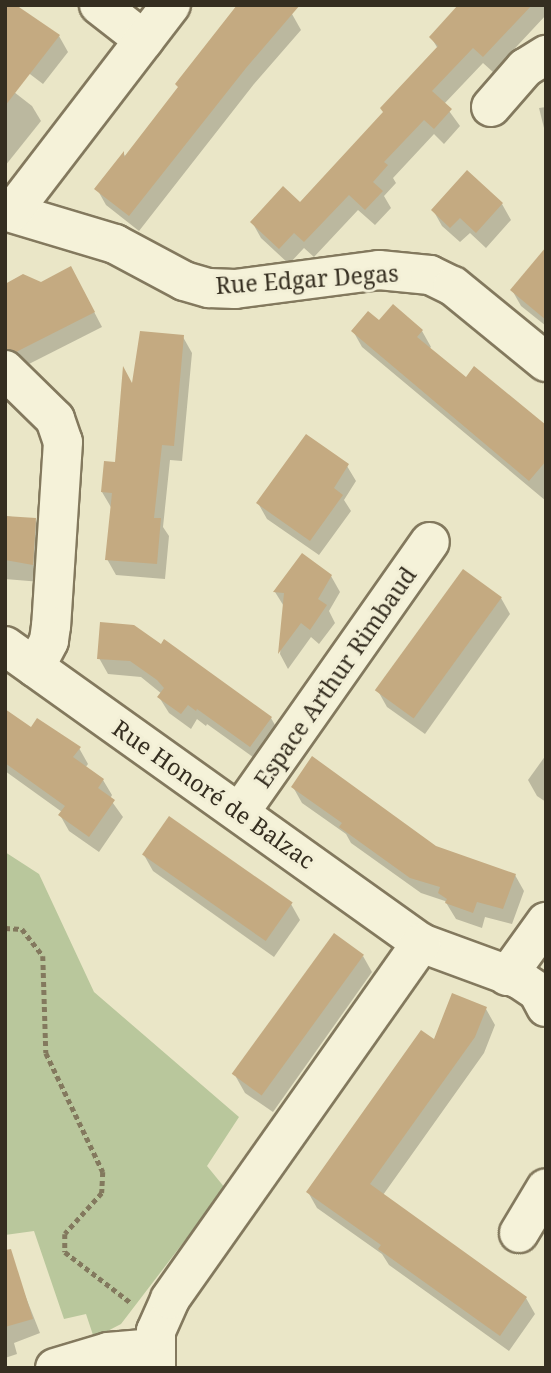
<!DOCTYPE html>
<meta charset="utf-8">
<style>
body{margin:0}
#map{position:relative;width:551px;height:1373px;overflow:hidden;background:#eae6c7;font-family:"Noto Serif",serif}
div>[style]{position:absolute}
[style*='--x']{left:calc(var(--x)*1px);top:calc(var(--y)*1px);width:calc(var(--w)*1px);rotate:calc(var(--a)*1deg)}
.green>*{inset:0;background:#b9c79c}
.shadow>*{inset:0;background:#0003}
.building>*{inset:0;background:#c4aa81;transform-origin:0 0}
.path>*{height:4.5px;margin-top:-2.25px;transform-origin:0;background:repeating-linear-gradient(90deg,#83795e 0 5px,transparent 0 8.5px)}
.roads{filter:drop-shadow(2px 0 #83795e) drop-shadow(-2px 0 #83795e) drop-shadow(0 2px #83795e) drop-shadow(0 -2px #83795e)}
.minor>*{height:38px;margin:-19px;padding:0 19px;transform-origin:19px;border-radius:19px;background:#f5f2d9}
span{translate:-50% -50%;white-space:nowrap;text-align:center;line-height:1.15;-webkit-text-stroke:6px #f2efd6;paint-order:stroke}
.street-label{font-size:23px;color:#352e20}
.frame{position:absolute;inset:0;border:7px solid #352e20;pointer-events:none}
</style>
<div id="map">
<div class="green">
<div style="clip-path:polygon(5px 852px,39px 874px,94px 992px,239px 1117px,207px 1166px,225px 1188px,121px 1324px,94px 1338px,86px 1314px,64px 1319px,34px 1231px,5px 1235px)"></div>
</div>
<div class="shadow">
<div style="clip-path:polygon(281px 5px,292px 14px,301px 30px,254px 84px,139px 231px,106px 205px,97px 189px,124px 154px,126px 158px)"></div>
<div style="clip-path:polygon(460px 5px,546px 5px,546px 15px,493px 72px,483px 63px,444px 104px,460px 126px,444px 144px,434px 134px,393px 178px,396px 183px,384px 196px,391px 208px,375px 225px,358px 210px,314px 257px,304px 248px,289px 264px,261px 238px,252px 222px,300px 204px,384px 113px,438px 49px,431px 37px)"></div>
<div style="clip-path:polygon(59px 36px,68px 52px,43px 84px,5px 55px)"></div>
<div style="clip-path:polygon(5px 85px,32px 106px,41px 121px,5px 166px)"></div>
<div style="clip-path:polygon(546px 107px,546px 136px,539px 108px)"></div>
<div style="clip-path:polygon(502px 204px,511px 220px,486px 248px,470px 233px,460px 242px,442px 226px,433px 210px)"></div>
<div style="clip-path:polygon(546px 249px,546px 326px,521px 306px,512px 290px)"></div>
<div style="clip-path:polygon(79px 283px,102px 327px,25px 366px,5px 365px,5px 286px)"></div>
<div style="clip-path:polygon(393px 306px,422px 331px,431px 347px,429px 349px,466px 379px,546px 429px,546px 501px,362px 347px,353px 331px,379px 323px)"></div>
<div style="clip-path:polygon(183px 337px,192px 353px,182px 461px,170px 460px,163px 527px,169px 536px,165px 579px,116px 575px,107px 559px,112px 509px,102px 492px,116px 464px,134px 387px)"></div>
<div style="clip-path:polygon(347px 466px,356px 481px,344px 500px,351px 511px,319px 555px,267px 519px,258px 503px)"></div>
<div style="clip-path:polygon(5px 516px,35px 520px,44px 535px,41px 582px,5px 579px)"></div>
<div style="clip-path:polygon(302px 555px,331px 576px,340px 592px,329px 611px,335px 623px,319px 644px,311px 637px,288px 669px,280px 654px,285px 608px,275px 592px)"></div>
<div style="clip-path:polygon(501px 598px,510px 614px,425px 734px,387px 707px,378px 691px)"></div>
<div style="clip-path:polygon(102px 623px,271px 718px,280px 734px,260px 762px,207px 724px,206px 726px,197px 719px,191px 729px,169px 713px,159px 697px,162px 694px,141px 677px,108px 674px,99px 658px)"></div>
<div style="clip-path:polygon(5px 711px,31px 729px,79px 748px,88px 764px,85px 768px,103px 780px,112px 795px,110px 799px,123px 817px,99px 852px,69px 831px,60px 815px,62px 812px,5px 771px)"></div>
<div style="clip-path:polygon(546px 755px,546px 802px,537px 796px,528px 780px)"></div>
<div style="clip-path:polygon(293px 787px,435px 848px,515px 875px,524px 891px,512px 924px,485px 917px,482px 928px,456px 919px,445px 901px,421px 893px,351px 843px,346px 834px,302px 803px)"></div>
<div style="clip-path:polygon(144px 855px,291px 904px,300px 920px,274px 957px,153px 871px)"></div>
<div style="clip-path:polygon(363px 956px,372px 972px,273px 1112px,245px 1093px,236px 1077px)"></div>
<div style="clip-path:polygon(486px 1009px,495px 1025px,484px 1053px,383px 1195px,526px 1298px,535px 1314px,509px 1351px,389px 1265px,382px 1254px,317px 1208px,308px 1192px,435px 1041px)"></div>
<div style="clip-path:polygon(21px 1285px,40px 1333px,14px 1343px,17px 1354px,5px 1358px,5px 1290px)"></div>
</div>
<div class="building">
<div style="clip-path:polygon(5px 5px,16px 5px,60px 35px,5px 106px)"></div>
<div style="clip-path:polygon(237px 5px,300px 5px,246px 68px,129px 216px,94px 189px,124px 151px,124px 157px,178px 87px,175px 84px)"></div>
<div style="clip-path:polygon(458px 5px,532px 5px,483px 57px,473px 48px,432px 91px,452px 109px,434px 129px,424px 120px,384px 162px,388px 165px,373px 182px,383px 191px,365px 210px,349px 195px,304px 242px,294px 233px,279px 249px,250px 222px,283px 186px,300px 202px,383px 112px,380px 108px,438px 46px,429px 37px)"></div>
<div style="clip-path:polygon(467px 170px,503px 203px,476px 233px,460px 218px,450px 228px,431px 210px)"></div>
<div style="clip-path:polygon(546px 247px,546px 320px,510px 290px)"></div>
<div style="clip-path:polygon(71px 266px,95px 312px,16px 352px,5px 349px,5px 284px,23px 274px,41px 282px)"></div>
<div style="clip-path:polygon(393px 304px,423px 330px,417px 337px,466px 377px,474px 366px,546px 425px,546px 461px,529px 481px,351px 331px,368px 311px,379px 320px)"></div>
<div style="clip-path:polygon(140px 331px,184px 335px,174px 446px,162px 445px,154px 518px,161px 518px,157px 564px,105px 560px,112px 493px,101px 492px,104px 461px,115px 462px,123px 366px,132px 383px)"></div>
<div style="clip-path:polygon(306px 434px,349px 464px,334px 488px,343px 495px,310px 541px,256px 503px)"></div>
<div style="clip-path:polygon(5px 516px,36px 518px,33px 565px,5px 560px)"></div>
<div style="clip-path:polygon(302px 553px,332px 575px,318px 599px,327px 605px,310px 630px,301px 623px,278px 654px,284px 593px,273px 592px)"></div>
<div style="left:463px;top:569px;width:48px;height:150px;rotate:36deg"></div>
<div style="clip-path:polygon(100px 622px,134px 625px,161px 644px,164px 639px,272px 717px,250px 747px,197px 709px,196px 711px,188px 705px,181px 714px,157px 697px,164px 688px,157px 680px,130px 661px,97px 659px)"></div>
<div style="clip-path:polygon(5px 709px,31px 727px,37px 718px,81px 747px,73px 757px,104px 779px,98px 788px,115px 800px,89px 837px,58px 815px,65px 806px,5px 763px)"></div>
<div style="clip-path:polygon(312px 756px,436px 846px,516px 874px,503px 909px,477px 902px,473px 913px,445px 903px,447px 899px,438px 893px,440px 887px,410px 878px,339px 827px,342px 823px,291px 787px)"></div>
<div style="left:169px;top:816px;width:151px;height:47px;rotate:35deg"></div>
<div style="left:334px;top:933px;width:37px;height:174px;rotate:36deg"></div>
<div style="clip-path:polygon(452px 993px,487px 1007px,475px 1037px,370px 1184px,527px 1297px,500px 1336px,378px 1249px,381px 1245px,306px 1192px,421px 1030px,434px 1039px)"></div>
<div style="clip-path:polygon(11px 1249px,33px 1319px,5px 1327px,5px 1250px)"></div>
</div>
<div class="path">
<div style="--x:5;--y:928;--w:17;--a:3"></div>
<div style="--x:22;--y:929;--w:34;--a:52"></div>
<div style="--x:43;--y:956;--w:97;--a:88.2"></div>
<div style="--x:46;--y:1053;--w:132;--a:64.4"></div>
<div style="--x:103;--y:1172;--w:21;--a:93"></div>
<div style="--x:102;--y:1193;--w:55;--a:132.1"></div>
<div style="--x:65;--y:1234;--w:18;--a:90"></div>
<div style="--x:65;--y:1252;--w:82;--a:37.6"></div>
</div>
<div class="roads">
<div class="minor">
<div style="--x:99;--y:5;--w:57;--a:37.9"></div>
<div style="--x:491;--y:107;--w:52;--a:-48.9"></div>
<div style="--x:525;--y:68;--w:25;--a:-32"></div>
<div style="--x:5;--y:211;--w:115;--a:16.7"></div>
<div style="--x:115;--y:244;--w:78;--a:28.2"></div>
<div style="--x:184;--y:281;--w:26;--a:16"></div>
<div style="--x:209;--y:288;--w:26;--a:2"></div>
<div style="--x:235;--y:289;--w:145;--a:-7.5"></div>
<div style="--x:379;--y:270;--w:51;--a:5.6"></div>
<div style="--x:430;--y:275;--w:25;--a:26"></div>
<div style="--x:453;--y:286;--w:120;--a:39.3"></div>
<div style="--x:12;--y:212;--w:261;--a:-52.5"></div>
<div style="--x:5;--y:370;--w:70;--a:44.4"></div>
<div style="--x:55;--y:419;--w:24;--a:71"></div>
<div style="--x:63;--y:442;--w:184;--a:93.7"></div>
<div style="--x:51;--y:626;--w:15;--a:98"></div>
<div style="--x:49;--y:641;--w:30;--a:118"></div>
<div style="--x:5;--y:646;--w:511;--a:35.52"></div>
<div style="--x:421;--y:943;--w:104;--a:20.2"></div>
<div style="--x:519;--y:979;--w:23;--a:34"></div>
<div style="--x:538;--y:992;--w:17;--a:62"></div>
<div style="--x:240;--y:812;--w:330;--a:-54.9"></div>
<div style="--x:507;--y:976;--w:67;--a:-54.2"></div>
<div style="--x:519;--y:1233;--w:52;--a:-59"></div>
<div style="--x:55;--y:1368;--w:55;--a:-16.8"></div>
<div style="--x:108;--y:1352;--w:47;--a:-4.9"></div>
<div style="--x:156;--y:1368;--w:37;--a:-90"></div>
<div style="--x:156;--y:1331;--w:35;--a:-66"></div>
<div style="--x:170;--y:1299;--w:436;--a:-54.8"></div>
</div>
</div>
<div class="street-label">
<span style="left:307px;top:279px;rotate:-4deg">Rue Edgar Degas</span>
<span style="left:335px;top:677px;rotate:-55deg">Espace Arthur Rimbaud</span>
<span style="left:214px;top:794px;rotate:35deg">Rue Honoré de Balzac</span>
</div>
<div class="frame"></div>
</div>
